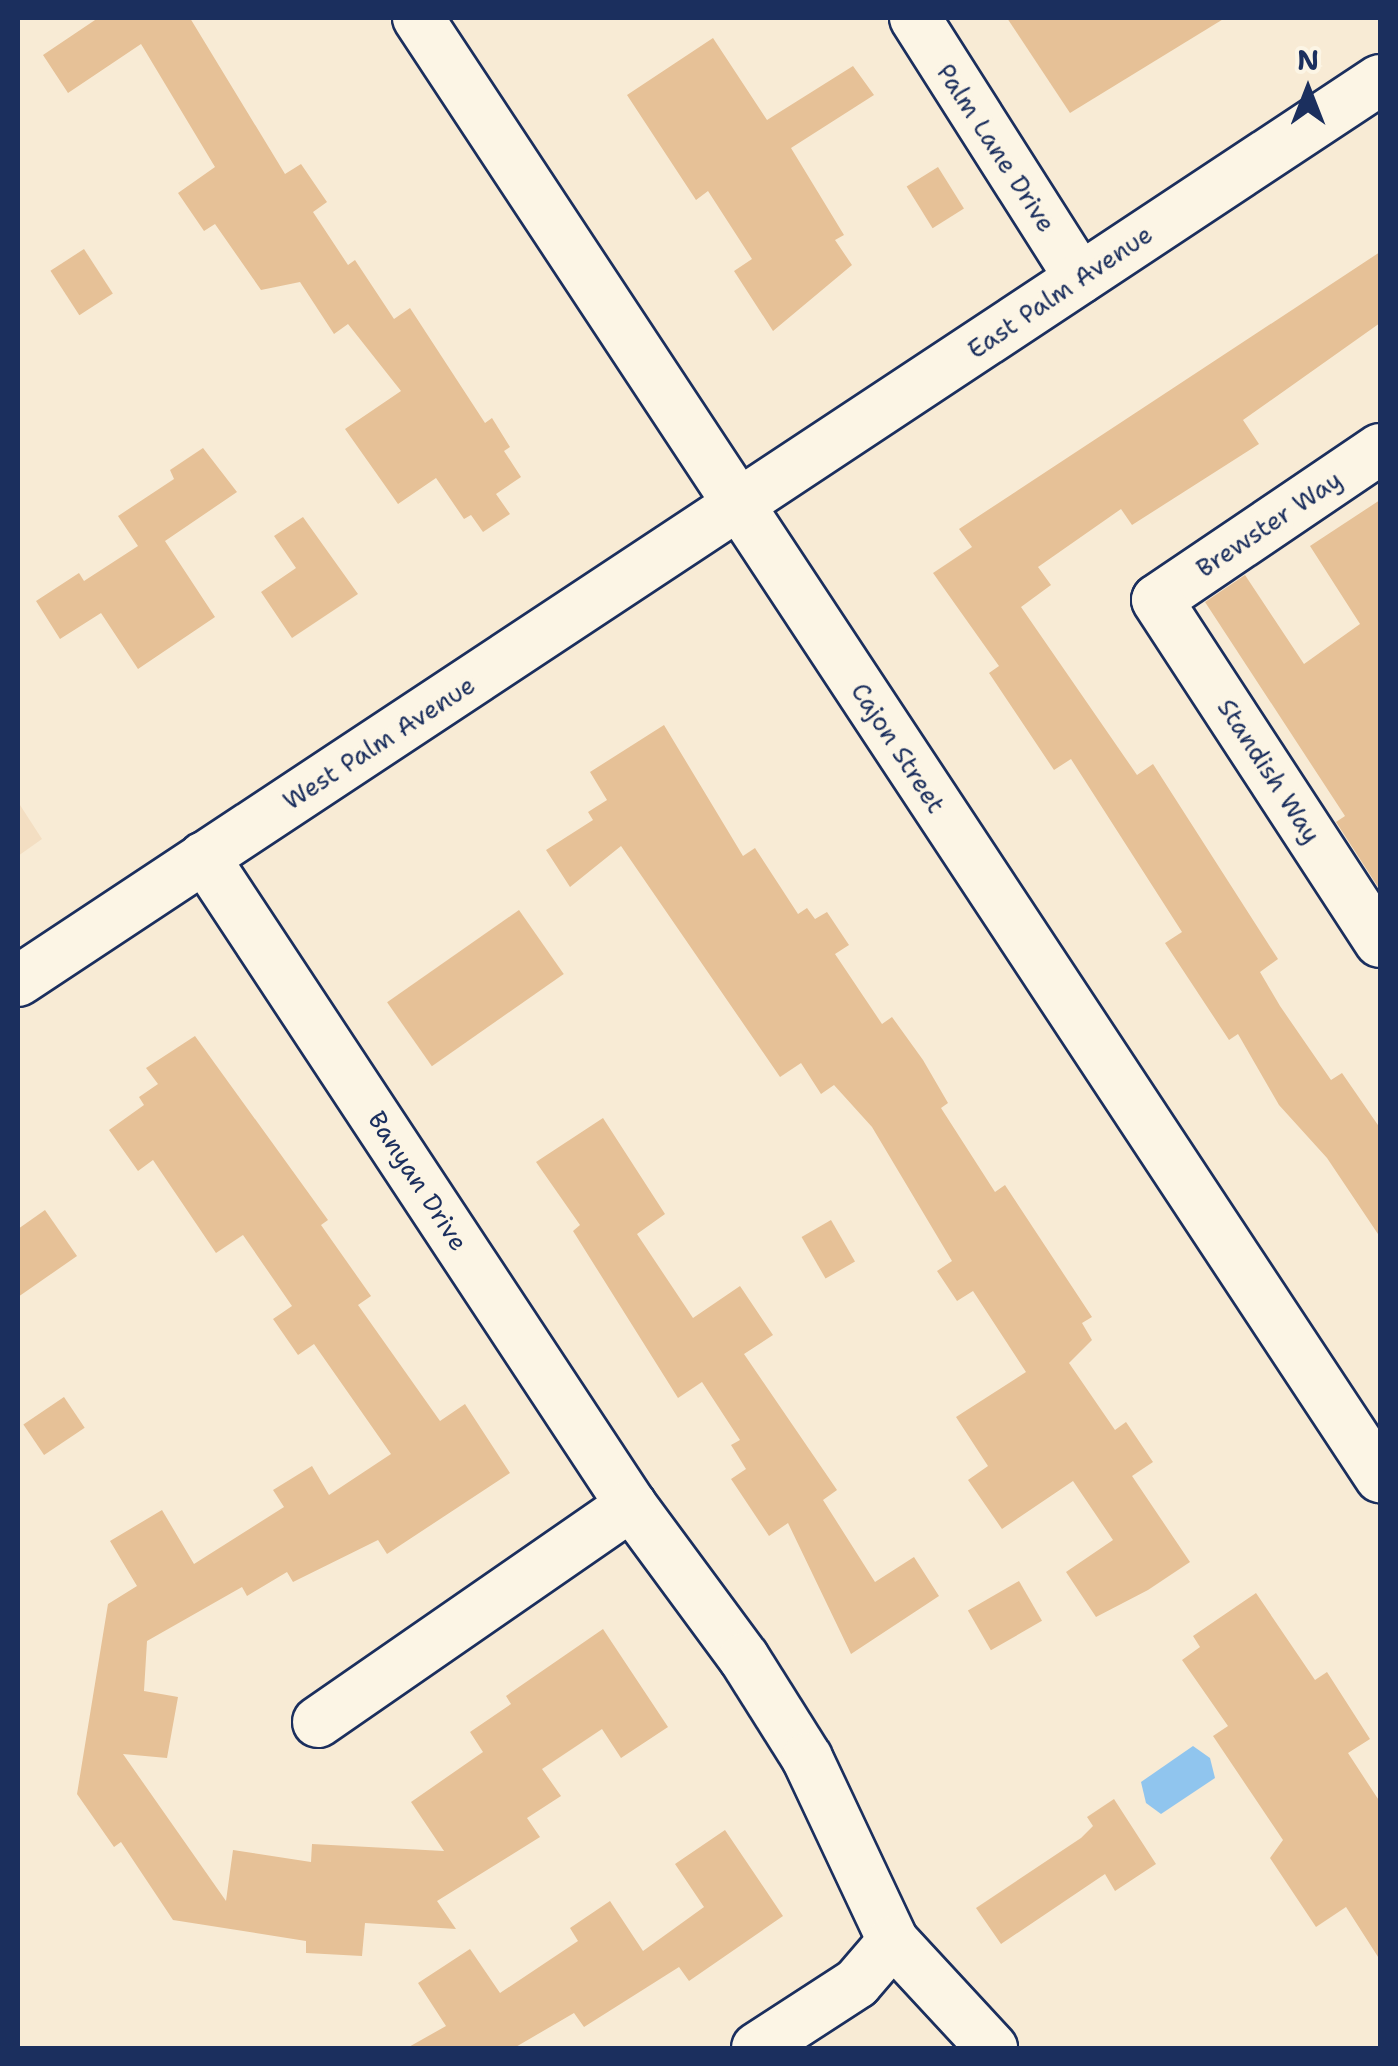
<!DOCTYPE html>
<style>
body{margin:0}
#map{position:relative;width:1398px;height:2066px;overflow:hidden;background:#f8ebd5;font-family:"Shantell Sans",sans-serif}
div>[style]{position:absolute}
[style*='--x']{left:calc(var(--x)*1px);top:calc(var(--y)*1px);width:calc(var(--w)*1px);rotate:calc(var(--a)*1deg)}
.built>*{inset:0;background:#f3dec2}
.water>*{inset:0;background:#90c5ee}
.building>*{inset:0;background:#e6c197;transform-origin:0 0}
.roads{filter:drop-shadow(2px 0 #1b2f5e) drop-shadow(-2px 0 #1b2f5e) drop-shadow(0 2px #1b2f5e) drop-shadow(0 -2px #1b2f5e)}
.minor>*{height:50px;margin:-25px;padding:0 25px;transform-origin:25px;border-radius:25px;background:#fcf5e5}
span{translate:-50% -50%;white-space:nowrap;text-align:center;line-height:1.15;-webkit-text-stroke:8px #fcf5e5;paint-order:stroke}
.street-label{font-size:25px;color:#1b2f5e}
.frame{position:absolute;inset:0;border:20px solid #1b2f5e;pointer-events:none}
.north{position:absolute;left:1258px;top:40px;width:100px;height:100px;-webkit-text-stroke:8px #fcf5e5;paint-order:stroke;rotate:0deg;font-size:28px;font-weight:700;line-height:40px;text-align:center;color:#1b2f5e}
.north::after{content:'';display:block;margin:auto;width:35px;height:45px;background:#1b2f5e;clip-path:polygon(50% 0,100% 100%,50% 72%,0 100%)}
</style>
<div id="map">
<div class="built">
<div style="clip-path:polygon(18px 802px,42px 839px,18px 856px)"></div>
</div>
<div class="water">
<div style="clip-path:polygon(1193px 1746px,1210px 1758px,1215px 1778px,1161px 1814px,1146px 1803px,1141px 1782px)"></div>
</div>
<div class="building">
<div style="clip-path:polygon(98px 18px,190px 18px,285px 174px,301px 164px,327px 202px,313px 212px,348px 265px,355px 260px,394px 319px,410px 308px,485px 423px,492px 418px,510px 447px,504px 451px,521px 477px,496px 494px,510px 514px,483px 532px,471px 515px,464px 519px,436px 478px,398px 504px,345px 429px,401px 391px,348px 324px,334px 334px,300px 282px,261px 290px,215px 224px,204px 231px,178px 193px,215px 167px,141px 44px,68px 93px,43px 55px)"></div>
<div style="clip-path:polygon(1007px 18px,1225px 18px,1070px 113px)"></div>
<div style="clip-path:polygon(713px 38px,767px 120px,853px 66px,874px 95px,791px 148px,844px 235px,835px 240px,852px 265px,773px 331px,734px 271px,752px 259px,708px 191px,696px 200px,627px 95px)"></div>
<div style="left:938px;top:167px;width:49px;height:37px;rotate:58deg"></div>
<div style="left:84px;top:249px;width:53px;height:40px;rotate:57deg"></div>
<div style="clip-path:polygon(1380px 252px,1380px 323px,1243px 420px,1259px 444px,1132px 525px,1121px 509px,1038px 567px,1051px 585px,1021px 607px,1137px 775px,1153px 764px,1278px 959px,1260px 972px,1280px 1006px,1331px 1080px,1342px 1073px,1380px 1128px,1380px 1237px,1327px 1158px,1279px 1105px,1238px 1034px,1229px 1040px,1165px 943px,1182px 932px,1071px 759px,1054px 770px,989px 673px,999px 666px,933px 573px,972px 547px,959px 529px)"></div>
<div style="clip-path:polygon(203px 448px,237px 492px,165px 541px,215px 617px,138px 669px,101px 613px,60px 639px,36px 601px,79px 573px,84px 581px,138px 546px,118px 516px,174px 479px,170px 470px)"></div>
<div style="clip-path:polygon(1380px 500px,1380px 890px,1336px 822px,1345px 816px,1205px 602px,1245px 575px,1304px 664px,1360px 624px,1310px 546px)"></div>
<div style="clip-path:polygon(303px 517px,358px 594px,292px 638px,261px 592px,296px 568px,274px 536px)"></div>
<div style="clip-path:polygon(664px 725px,743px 856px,755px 848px,798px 914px,807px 908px,815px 919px,827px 912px,849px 945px,835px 954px,882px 1024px,892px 1017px,923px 1060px,948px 1103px,941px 1108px,995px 1192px,1005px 1185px,1092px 1317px,1082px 1323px,1092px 1340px,1069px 1363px,1115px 1430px,1126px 1422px,1153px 1462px,1132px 1476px,1190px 1562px,1148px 1590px,1096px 1617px,1066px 1572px,1113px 1540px,1073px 1481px,1002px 1529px,968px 1480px,988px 1466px,956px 1417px,1026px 1372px,973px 1291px,957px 1301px,937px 1271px,952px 1261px,872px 1127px,834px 1085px,821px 1094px,801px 1063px,780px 1077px,621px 846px,570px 887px,546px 850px,593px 820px,588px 812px,607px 800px,590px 772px)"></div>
<div style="left:519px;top:910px;width:78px;height:161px;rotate:55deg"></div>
<div style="clip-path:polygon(195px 1036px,328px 1220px,321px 1225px,371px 1296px,358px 1305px,440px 1421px,465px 1404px,510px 1473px,387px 1554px,378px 1540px,293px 1582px,287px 1572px,247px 1596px,242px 1587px,147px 1641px,144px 1691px,178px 1697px,167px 1758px,123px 1754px,226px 1901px,233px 1850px,311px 1862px,312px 1844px,444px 1851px,411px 1802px,483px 1752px,470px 1732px,511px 1704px,506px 1696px,603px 1629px,668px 1727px,621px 1758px,602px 1729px,542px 1769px,561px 1796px,527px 1818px,540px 1837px,437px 1901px,456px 1929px,365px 1923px,362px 1956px,306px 1953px,306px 1941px,173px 1920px,121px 1842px,114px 1847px,77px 1794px,108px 1604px,137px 1586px,110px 1541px,162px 1510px,194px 1564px,284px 1507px,273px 1490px,312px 1466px,329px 1495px,391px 1454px,314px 1344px,298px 1355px,273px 1319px,292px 1306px,243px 1235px,216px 1253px,153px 1160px,138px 1171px,109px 1130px,144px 1105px,139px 1097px,158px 1084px,146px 1068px)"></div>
<div style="clip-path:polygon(603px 1118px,665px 1214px,637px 1234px,693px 1318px,740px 1286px,773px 1335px,744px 1354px,837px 1490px,823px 1500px,875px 1582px,914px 1557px,939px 1596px,851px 1654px,788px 1523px,769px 1536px,731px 1479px,746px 1469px,731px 1445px,740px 1440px,702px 1382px,678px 1398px,573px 1231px,580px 1225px,536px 1162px)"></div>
<div style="clip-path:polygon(45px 1210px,77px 1256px,18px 1297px,18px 1229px)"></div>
<div style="left:831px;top:1220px;width:48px;height:34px;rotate:60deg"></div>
<div style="left:64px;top:1397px;width:37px;height:49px;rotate:56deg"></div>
<div style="left:1019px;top:1581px;width:46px;height:59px;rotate:60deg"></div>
<div style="clip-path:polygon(1256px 1593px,1315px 1680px,1327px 1672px,1370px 1739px,1348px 1753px,1380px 1802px,1380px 1960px,1346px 1907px,1316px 1927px,1270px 1858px,1283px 1840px,1213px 1736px,1228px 1726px,1182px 1660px,1200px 1647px,1193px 1636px)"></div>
<div style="clip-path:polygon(1114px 1799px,1156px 1864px,1115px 1891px,1105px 1874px,1001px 1944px,976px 1908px,1081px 1838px,1093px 1826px,1087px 1817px)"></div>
<div style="clip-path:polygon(725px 1830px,783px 1916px,689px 1981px,679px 1967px,584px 2027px,574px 2013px,514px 2048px,407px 2048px,446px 2026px,418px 1983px,470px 1949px,500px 1993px,578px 1941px,570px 1928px,610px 1901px,643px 1951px,704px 1907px,675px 1864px)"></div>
</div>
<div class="roads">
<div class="minor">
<div style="--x:418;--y:18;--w:1748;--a:56.6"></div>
<div style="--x:915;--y:18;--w:308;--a:57.6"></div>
<div style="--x:1380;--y:449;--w:269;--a:145.9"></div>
<div style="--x:1157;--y:600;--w:408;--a:56.9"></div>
<div style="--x:204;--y:857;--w:776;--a:56.62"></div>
<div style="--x:631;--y:1505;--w:190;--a:53.6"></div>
<div style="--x:744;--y:1658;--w:118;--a:57.8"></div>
<div style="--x:807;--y:1758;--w:202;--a:64.8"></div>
<div style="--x:893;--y:1941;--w:146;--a:47.2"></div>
<div style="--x:18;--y:981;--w:1633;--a:-33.49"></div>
<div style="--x:318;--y:1722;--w:381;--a:-34.7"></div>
<div style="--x:757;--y:2048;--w:119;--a:-33"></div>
<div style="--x:857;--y:1983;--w:55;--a:-49.4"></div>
</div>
</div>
<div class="street-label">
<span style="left:996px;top:148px;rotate:57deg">Palm Lane Drive</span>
<span style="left:1060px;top:292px;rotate:-34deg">East Palm Avenue</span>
<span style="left:1269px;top:524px;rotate:-34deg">Brewster Way</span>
<span style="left:379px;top:743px;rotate:-33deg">West Palm Avenue</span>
<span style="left:898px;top:748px;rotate:57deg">Cajon Street</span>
<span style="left:1269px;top:771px;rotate:57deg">Standish Way</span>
<span style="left:418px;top:1181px;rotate:57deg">Banyan Drive</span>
</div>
<div class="frame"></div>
<div class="north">N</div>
</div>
